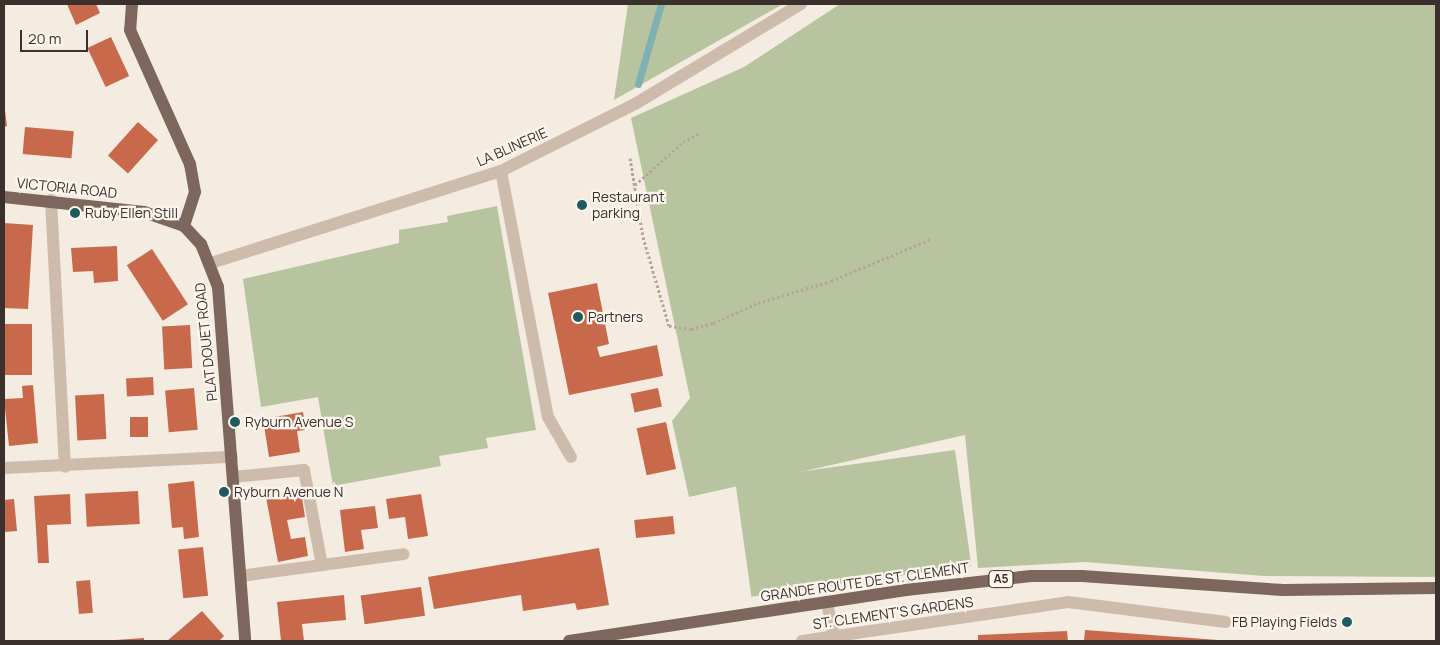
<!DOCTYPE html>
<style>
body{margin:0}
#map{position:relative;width:1440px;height:645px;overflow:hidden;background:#f4ebe1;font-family:Manrope,sans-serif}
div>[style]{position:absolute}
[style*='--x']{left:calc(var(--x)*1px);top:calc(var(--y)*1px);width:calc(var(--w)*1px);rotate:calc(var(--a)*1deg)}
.green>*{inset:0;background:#b8c4a0;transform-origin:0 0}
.stream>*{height:7px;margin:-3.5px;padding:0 3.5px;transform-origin:3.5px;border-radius:3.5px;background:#7fb0b2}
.building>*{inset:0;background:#c8694b;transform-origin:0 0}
.path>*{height:3px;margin-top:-1.5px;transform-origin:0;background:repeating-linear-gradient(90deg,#b9a596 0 2.5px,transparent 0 5px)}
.minor>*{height:12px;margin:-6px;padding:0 6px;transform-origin:6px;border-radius:6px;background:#cdbbac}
.major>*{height:12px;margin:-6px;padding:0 6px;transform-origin:6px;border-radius:6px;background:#7d675c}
.dots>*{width:14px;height:14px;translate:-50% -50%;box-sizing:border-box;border:2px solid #fbf5ee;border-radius:50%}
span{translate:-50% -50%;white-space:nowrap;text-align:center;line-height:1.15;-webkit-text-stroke:4.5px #fbf5ee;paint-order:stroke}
.shield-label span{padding:1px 4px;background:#fbf5ee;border:1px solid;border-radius:4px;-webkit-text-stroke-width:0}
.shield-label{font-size:12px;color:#3b302b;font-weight:700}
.street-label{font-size:14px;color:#3b302b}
.poi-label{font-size:14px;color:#3b302b}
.left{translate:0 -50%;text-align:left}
.right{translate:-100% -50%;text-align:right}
.frame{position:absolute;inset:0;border:5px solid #3b302b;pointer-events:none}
.scale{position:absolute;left:20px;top:30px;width:68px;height:22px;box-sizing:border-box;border:2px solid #3b302b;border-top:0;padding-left:6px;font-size:15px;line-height:18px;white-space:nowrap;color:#3b302b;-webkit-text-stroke:4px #fbf5ee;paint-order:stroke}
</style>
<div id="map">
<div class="green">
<div style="clip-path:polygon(628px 4px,783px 4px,614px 100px)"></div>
<div style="clip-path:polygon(840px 4px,1436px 4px,1436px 577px,1264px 576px,1085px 562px,978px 568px,965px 435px,689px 497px,672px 421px,690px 398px,631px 118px,744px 67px)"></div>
<div style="clip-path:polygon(497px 206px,536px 430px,486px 438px,488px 448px,439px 456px,441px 466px,333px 486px,318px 397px,261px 407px,243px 279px,399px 243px,399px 230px,448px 222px,447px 216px)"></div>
<div style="left:955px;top:450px;width:117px;height:222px;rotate:82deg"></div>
</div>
<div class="stream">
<div style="--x:638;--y:84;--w:83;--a:-74"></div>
</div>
<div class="building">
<div style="clip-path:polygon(67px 4px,96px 4px,100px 13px,76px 25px)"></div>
<div style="left:111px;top:37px;width:43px;height:26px;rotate:65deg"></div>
<div style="clip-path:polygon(5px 110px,7px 126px,4px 127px,4px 111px)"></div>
<div style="left:138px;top:122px;width:27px;height:45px;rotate:42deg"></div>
<div style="left:25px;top:127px;width:49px;height:27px;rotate:5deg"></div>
<div style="clip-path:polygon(4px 223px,33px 225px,28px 309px,4px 308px)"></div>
<div style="clip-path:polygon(117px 246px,118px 281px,94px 283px,93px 271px,73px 272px,71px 248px)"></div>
<div style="left:152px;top:249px;width:66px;height:30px;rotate:57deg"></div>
<div style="clip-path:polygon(597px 283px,609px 344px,597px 347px,600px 357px,657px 345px,663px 376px,569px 395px,548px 293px)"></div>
<div style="left:4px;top:324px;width:28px;height:51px"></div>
<div style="left:190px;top:325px;width:43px;height:28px;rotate:87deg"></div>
<div style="left:153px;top:377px;width:18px;height:27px;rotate:87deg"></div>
<div style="clip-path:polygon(33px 385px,38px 443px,9px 446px,4px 399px,23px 398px,22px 386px)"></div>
<div style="left:194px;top:388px;width:42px;height:29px;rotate:85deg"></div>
<div style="left:658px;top:388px;width:19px;height:28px;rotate:78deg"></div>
<div style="left:104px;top:394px;width:45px;height:29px;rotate:87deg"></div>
<div style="clip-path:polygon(303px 412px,306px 430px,297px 431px,300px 452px,269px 457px,263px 419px)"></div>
<div style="left:148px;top:417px;width:20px;height:18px;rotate:90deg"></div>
<div style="left:666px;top:422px;width:48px;height:30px;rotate:78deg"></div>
<div style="clip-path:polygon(194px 481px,199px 537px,184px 539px,183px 527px,172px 528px,168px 484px)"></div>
<div style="left:138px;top:491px;width:33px;height:53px;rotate:87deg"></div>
<div style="clip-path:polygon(301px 491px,305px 517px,287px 520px,291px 539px,305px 537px,308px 556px,278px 562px,266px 497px)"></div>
<div style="clip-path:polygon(70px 494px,71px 524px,47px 525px,49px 563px,38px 563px,34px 496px)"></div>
<div style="clip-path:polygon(421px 494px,428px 536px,408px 539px,405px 517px,389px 519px,386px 499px)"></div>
<div style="clip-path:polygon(14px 499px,17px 531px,4px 532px,4px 500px)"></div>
<div style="clip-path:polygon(375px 506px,378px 528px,361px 530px,364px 549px,345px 552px,340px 510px)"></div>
<div style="left:673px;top:516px;width:18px;height:39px;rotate:84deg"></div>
<div style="left:203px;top:547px;width:49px;height:25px;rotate:84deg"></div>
<div style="clip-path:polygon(599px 548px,609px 605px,577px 610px,575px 603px,523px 611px,521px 595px,434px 609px,428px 577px)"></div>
<div style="left:90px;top:580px;width:33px;height:14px;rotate:85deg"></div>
<div style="left:421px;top:587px;width:29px;height:61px;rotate:82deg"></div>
<div style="clip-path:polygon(344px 595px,346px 620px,302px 624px,304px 641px,281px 641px,277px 602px)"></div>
<div style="clip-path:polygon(202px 611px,224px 636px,219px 641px,167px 641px)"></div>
<div style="clip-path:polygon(1085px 630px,1218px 640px,1218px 641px,1084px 641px)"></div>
<div style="clip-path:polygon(1067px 631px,1068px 641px,978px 641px,978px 635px)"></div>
<div style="clip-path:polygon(144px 638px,144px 641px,116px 641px,115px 640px)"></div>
</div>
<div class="path">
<div style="--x:630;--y:158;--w:80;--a:80.7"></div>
<div style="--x:643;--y:237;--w:93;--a:73.7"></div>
<div style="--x:669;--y:326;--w:22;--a:8"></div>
<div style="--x:691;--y:329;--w:23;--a:-15"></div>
<div style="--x:713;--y:323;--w:49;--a:-24"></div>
<div style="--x:758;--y:303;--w:76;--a:-16.8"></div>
<div style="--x:831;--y:281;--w:108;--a:-22.8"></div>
<div style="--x:635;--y:185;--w:64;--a:-41.9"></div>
<div style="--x:683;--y:142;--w:19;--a:-28"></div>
</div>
<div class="minor">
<div style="--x:501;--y:171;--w:250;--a:79.2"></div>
<div style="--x:548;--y:417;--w:46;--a:60.1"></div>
<div style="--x:51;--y:200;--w:267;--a:87"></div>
<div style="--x:211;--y:263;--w:304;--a:-17.6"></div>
<div style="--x:501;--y:171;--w:150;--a:-26.6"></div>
<div style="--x:635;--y:104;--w:194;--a:-31.1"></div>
<div style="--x:4;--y:468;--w:228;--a:-2.8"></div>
<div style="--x:233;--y:477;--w:71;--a:-5.6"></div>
<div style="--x:304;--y:470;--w:97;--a:79.3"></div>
<div style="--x:240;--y:576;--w:165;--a:-7.6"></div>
<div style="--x:827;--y:602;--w:36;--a:79"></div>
<div style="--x:802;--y:641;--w:269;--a:-8.3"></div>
<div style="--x:1068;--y:602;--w:159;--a:7.2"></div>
</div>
<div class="major">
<div style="--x:132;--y:4;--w:26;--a:94"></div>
<div style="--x:130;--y:30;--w:147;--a:65.9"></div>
<div style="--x:190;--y:164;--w:28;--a:80"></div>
<div style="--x:195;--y:192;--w:36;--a:108"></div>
<div style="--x:4;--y:197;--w:141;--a:6.1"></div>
<div style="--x:144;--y:212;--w:42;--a:19.3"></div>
<div style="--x:184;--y:226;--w:25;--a:47"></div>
<div style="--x:201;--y:244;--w:46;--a:68.4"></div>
<div style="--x:218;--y:287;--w:355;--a:85.6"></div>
<div style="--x:569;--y:641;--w:341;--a:-8.6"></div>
<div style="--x:906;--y:590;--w:126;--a:-6.4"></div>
<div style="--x:1031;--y:576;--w:51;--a:0"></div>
<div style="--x:1082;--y:576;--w:202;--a:4"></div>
<div style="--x:1284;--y:590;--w:152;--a:-0.8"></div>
</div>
<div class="dots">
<div style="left:582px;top:205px;background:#1f5a5e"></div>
<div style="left:75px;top:213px;background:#1f5a5e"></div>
<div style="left:578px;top:317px;background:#1f5a5e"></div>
<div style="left:235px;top:422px;background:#1f5a5e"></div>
<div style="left:224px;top:492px;background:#1f5a5e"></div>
<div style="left:1347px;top:622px;background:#1f5a5e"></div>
</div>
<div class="shield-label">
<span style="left:1001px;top:579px">A5</span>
</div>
<div class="street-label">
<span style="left:512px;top:147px;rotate:-24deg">LA BLINERIE</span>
<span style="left:67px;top:188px;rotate:6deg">VICTORIA ROAD</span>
<span style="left:206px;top:342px;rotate:-96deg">PLAT DOUET ROAD</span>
<span style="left:865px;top:582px;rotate:-8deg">GRANDE ROUTE DE ST. CLEMENT</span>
<span style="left:893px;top:613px;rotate:-8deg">ST. CLEMENT'S GARDENS</span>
</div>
<div class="poi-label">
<span class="left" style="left:592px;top:205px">Restaurant<br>parking</span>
<span class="left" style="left:85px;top:213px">Ruby Ellen Still</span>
<span class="left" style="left:588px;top:317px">Partners</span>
<span class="left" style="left:245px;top:422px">Ryburn Avenue S</span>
<span class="left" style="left:234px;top:492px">Ryburn Avenue N</span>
<span class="right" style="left:1337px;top:622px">FB Playing Fields</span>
</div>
<div class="frame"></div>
<div class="scale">20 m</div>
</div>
